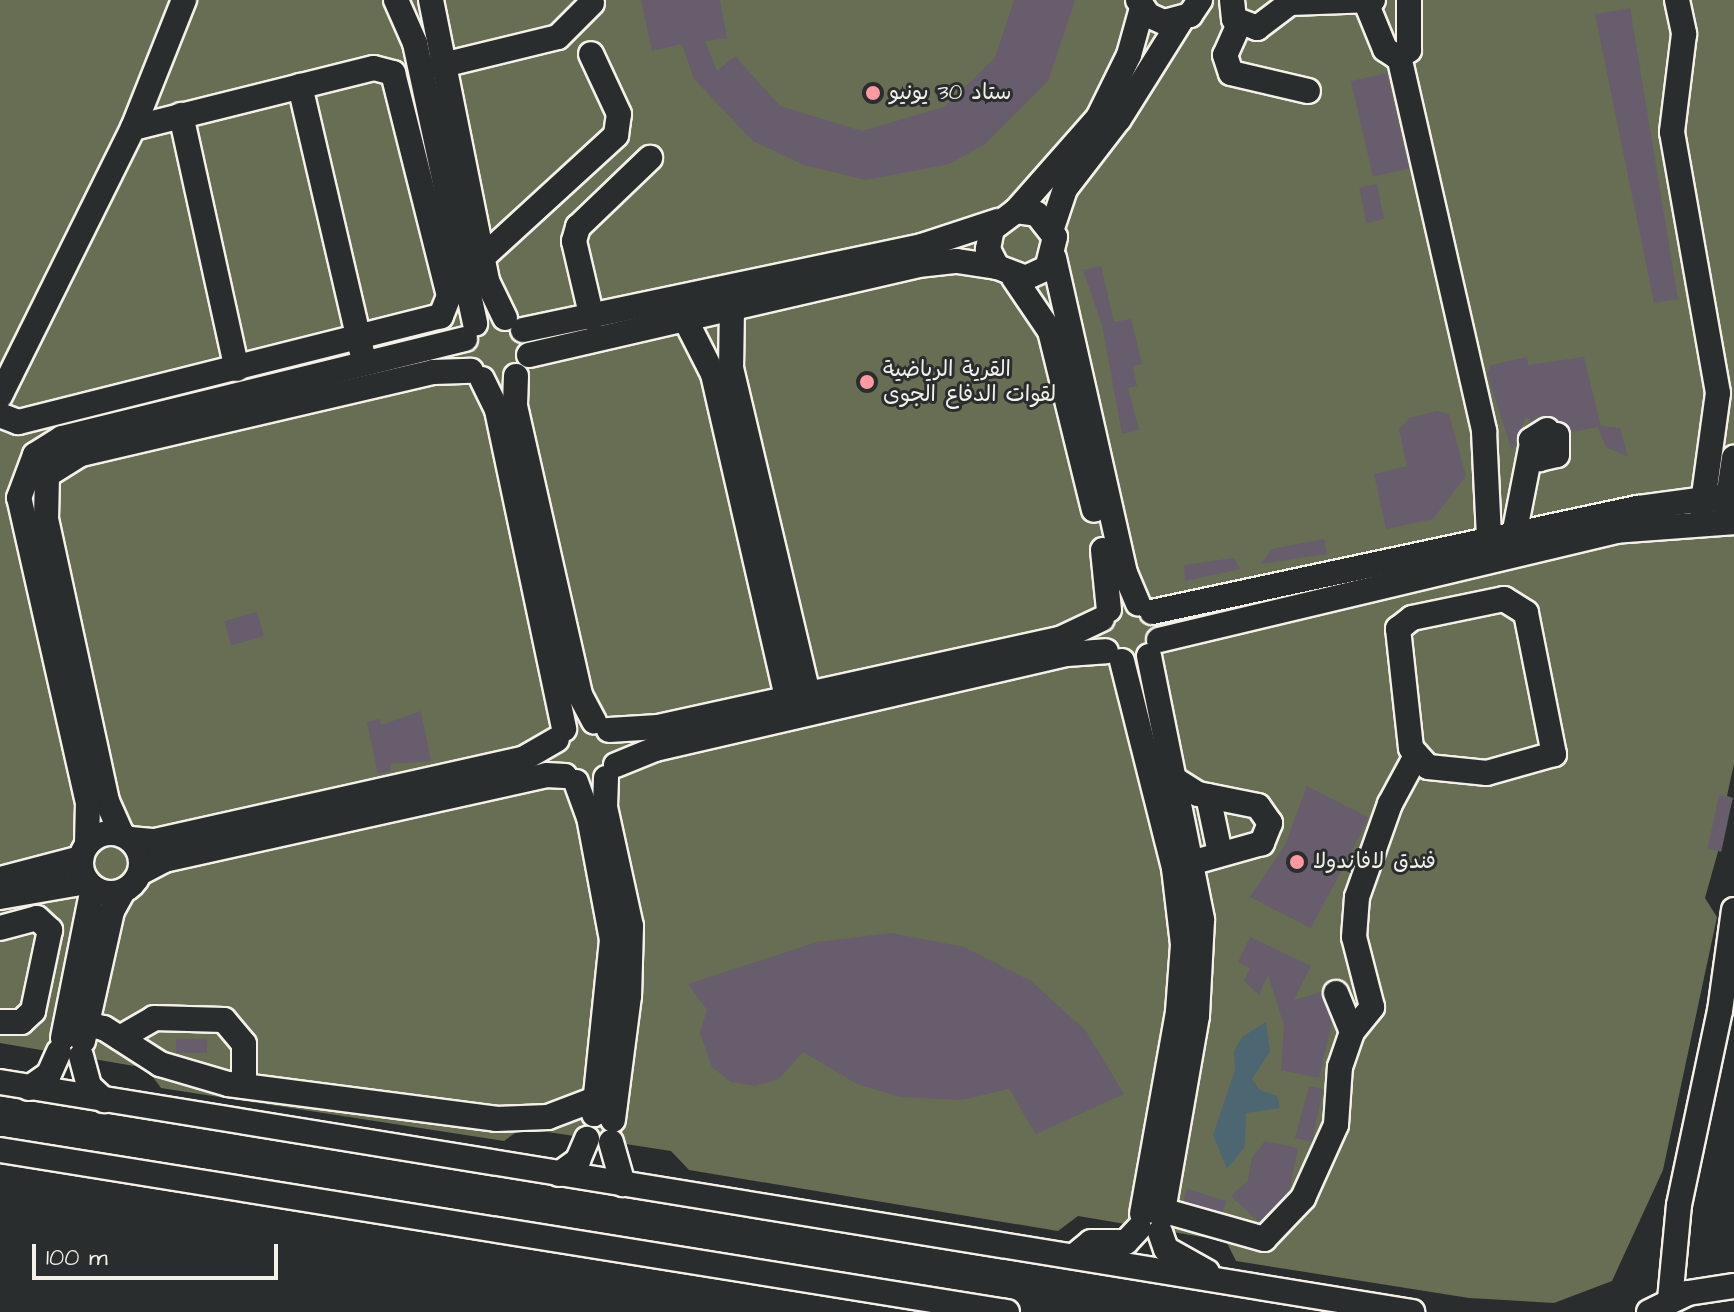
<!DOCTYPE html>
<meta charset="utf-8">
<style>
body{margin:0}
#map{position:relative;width:1734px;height:1312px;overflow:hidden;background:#2a2d2e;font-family:"Architects Daughter","Playpen Sans Arabic",sans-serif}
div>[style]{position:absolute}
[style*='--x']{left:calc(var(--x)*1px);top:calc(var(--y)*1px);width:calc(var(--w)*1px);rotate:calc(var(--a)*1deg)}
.green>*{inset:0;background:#676e53}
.water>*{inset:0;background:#4d6772}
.building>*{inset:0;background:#675d6d;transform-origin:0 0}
.roads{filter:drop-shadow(2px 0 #f4f1e8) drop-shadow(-2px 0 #f4f1e8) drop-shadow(0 2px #f4f1e8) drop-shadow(0 -2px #f4f1e8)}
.minor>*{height:24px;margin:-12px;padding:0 12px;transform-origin:12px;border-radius:12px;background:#2a2d2e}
.minor>.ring{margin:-12px;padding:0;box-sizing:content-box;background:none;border:24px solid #2a2d2e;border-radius:50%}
.dots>*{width:22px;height:22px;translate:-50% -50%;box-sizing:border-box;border:4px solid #2a2d2e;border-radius:50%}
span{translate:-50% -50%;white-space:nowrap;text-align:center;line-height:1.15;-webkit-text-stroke:6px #2a2d2e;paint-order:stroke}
.poi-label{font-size:22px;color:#f4f1e8}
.left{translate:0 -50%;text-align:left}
.scale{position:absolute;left:32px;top:1244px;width:246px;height:36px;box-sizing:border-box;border:4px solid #f4f1e8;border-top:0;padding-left:10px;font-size:24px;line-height:28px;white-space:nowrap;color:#f4f1e8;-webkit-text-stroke:6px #2a2d2e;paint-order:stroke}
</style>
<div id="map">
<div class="green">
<div style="clip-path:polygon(0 0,1734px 0,1734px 764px,1727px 796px,1733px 798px,1705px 898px,1717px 917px,1663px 1170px,1612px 1281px,1554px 1303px,1469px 1298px,1236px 1261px,1226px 1241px,1078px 1216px,1058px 1231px,689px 1170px,671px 1151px,522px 1128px,504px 1141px,161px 1088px,146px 1068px,0 1043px)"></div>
</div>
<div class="water">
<div style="clip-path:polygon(1266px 1022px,1270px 1052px,1252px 1079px,1260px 1090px,1277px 1096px,1280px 1108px,1246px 1113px,1245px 1147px,1227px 1169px,1213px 1135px,1235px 1070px,1234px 1051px,1242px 1037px)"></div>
</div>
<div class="building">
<div style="clip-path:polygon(641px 0,720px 0,727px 38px,705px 41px,717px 71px,735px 56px,780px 106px,862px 131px,944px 107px,995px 58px,1014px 0,1075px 0,1048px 81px,984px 145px,949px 164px,866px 180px,804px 165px,753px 141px,694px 79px,682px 44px,652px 51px)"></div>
<div style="clip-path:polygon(1630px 8px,1678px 299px,1654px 303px,1595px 14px)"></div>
<div style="left:1387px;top:73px;width:98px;height:37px;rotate:77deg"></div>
<div style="left:1377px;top:184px;width:36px;height:18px;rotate:79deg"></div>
<div style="clip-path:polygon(1101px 266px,1114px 322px,1131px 319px,1142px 364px,1133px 366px,1137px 386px,1128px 388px,1139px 430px,1122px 434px,1102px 325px,1083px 270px)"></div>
<div style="clip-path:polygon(1527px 357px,1528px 365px,1584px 357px,1601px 426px,1620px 428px,1628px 457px,1606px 447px,1598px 427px,1571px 432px,1547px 415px,1532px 421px,1526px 417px,1512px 451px,1487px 373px,1491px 365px)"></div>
<div style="clip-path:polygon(1437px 411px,1449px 414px,1466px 476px,1433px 519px,1386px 529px,1374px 474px,1407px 466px,1399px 430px,1409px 418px)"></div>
<div style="clip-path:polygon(1324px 539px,1327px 554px,1260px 564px,1272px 549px)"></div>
<div style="clip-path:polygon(1234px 558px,1241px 569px,1185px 581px,1184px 565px)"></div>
<div style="left:257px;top:612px;width:25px;height:34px;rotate:74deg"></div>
<div style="clip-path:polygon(421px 711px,431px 761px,390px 764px,391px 771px,378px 774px,367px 722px,380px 719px,381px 725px)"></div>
<div style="clip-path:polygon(1307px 786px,1369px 818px,1311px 928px,1250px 897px,1285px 845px)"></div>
<div style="left:1719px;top:795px;width:14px;height:55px;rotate:12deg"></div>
<div style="clip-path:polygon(891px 933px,964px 947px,1031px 981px,1086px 1031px,1124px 1094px,1036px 1134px,1009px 1089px,962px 1100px,900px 1097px,857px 1084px,803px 1052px,779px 1079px,755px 1086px,731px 1082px,712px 1067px,700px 1033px,707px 1010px,688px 984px,817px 942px)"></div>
<div style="clip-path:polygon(1250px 937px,1311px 966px,1294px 1000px,1321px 992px,1332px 1022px,1319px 1078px,1281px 1070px,1284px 1025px,1268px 975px,1259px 995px,1244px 981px,1250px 968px,1238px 962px)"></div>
<div style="left:176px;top:1039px;width:31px;height:14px"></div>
<div style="clip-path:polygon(1309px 1086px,1323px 1089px,1312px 1142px,1295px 1138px)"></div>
<div style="clip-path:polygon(1265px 1141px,1298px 1148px,1289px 1191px,1259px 1222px,1231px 1196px,1248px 1180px,1252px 1158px)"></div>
<div style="left:1187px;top:1189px;width:41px;height:13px;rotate:17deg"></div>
</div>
<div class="roads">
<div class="minor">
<div style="--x:396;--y:0;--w:47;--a:66.2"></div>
<div style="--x:415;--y:43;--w:287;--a:77.9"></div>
<div style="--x:431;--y:0;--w:287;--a:78.7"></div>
<div style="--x:487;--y:281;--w:41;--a:64.1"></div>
<div style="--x:1138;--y:0;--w:18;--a:56"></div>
<div style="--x:1148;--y:15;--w:17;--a:24"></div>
<div style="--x:1164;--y:22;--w:27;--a:-15"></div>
<div style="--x:1190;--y:15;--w:18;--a:-56"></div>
<div style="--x:1232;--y:0;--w:19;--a:84"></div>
<div style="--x:1234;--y:19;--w:25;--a:21"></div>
<div style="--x:1257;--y:28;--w:41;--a:-37.1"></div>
<div style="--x:1290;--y:3;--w:83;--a:-2.1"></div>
<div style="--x:1365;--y:0;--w:53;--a:67.8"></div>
<div style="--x:1385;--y:49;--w:14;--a:34"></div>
<div style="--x:1397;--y:57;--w:14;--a:-30"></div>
<div style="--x:1409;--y:50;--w:50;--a:-90"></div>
<div style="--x:1677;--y:0;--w:35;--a:78"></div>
<div style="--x:1684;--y:34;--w:99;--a:97"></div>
<div style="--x:1672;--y:132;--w:265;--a:80"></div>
<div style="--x:1718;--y:393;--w:118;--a:97.8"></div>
<div style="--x:1239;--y:24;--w:34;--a:114"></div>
<div style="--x:1225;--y:55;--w:19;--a:72"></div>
<div style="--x:1231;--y:73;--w:79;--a:13.2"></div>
<div style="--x:1399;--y:56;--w:385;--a:77.2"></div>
<div style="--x:1484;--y:431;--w:125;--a:87.3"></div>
<div style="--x:439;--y:66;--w:122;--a:-13.7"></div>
<div style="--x:558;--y:37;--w:48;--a:-45"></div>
<div style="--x:300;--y:86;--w:274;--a:76.9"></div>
<div style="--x:181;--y:115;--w:260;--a:77.6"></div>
<div style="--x:133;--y:128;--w:138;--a:-68.3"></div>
<div style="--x:1016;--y:211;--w:21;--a:8"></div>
<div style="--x:1037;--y:214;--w:29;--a:52"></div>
<div style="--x:1055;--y:237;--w:32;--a:104"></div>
<div style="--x:1047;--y:268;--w:23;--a:155"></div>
<div style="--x:1026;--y:278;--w:31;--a:-159"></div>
<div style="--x:997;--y:267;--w:20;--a:-117"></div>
<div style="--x:988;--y:249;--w:20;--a:-79"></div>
<div style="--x:992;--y:229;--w:30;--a:-37"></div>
<div style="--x:1016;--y:211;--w:124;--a:-48.6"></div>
<div style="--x:1098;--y:118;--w:70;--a:-63.8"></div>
<div style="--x:1129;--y:55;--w:49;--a:-74.5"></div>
<div style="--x:1052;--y:228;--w:41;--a:-71.6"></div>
<div style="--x:1065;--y:189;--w:88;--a:-52.4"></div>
<div style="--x:1119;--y:119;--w:117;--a:-57.9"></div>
<div style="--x:1054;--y:258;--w:323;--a:77.3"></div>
<div style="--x:1125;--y:573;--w:33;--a:67"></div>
<div style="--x:469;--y:261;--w:13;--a:-13"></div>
<div style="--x:482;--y:258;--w:182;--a:-42.5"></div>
<div style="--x:616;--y:135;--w:21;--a:-82"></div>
<div style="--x:619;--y:114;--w:66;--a:-115"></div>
<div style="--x:1014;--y:278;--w:64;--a:55.8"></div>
<div style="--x:1050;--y:331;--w:184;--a:76.2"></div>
<div style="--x:732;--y:307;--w:61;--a:90.9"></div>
<div style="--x:731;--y:368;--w:348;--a:76.7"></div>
<div style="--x:684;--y:317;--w:64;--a:63"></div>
<div style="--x:713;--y:374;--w:345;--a:77.1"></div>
<div style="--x:592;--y:318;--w:79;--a:-103.2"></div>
<div style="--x:574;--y:241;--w:15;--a:-74"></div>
<div style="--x:578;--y:227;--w:100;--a:-43.8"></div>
<div style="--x:523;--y:330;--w:408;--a:-11.9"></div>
<div style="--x:922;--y:246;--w:80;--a:-18.2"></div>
<div style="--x:529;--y:355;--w:399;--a:-13"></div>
<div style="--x:918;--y:265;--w:39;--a:-6"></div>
<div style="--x:957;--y:261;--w:40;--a:8.5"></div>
<div style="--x:516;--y:376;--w:30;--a:92"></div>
<div style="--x:515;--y:406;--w:296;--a:77.3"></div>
<div style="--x:580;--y:695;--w:30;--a:62"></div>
<div style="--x:482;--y:379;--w:34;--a:64"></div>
<div style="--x:497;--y:410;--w:326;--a:78.1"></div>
<div style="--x:0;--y:396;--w:299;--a:-63.6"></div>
<div style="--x:133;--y:128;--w:248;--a:-14"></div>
<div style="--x:374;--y:68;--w:20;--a:15"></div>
<div style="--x:393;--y:73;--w:230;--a:75.9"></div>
<div style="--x:449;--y:296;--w:22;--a:112"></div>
<div style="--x:441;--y:316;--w:436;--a:165.9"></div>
<div style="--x:18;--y:422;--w:19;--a:-159"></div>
<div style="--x:1547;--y:430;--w:19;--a:148"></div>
<div style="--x:1531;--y:440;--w:21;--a:67"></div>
<div style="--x:1539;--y:459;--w:18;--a:-13"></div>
<div style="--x:1557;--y:455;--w:20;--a:-90"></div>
<div style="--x:1726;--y:511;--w:54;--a:-81.4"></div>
<div style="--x:1514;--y:535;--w:89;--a:-78.9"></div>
<div style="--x:1103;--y:550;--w:60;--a:84.3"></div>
<div style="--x:1504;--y:599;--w:26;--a:32"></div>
<div style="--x:1526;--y:613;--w:144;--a:78.8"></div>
<div style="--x:1554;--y:754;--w:70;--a:164.2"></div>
<div style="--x:1487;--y:773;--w:59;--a:-174.2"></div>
<div style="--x:1428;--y:767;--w:25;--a:-132"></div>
<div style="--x:1411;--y:748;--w:120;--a:-96.2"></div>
<div style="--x:1398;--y:629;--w:18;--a:-38"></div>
<div style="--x:1412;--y:618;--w:94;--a:-11.7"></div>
<div style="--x:1152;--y:612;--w:497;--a:-12.1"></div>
<div style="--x:1638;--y:508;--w:97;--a:-7.7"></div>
<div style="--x:1159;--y:640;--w:469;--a:-13.4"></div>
<div style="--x:1615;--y:531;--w:119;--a:-4.3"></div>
<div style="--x:1149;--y:656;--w:269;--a:78.6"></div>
<div style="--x:1202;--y:920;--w:96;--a:93"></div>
<div style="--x:1197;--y:1016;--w:204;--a:99.9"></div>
<div style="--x:1122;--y:661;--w:213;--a:75.9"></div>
<div style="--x:1174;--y:868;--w:78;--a:83.3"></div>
<div style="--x:1183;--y:945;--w:67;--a:94.3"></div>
<div style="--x:1178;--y:1012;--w:205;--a:100.1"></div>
<div style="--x:609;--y:730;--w:49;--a:-3.5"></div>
<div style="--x:658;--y:727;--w:414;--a:-12.4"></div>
<div style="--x:1062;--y:638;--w:44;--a:-25.4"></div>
<div style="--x:616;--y:765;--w:42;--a:-22.3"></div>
<div style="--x:655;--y:749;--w:423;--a:-13"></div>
<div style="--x:1067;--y:654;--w:39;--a:-4"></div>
<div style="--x:606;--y:778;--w:29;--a:92"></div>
<div style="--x:605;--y:807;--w:122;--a:77.7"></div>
<div style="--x:631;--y:926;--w:70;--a:91.6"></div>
<div style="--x:629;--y:996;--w:125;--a:97.4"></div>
<div style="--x:1174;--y:779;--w:28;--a:32"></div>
<div style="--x:1198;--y:794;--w:61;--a:11.3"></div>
<div style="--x:1258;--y:806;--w:21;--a:55"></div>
<div style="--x:1270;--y:823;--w:22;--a:112"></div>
<div style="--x:1262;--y:843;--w:85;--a:164.3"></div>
<div style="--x:576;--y:782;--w:37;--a:70"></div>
<div style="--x:589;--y:817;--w:125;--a:79.4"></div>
<div style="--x:612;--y:940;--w:175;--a:95.9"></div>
<div style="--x:1208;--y:796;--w:58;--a:78.1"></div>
<div class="ring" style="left:81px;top:833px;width:36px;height:36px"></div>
<div style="--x:122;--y:835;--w:37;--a:-114"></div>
<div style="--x:107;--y:801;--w:289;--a:-102.2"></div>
<div style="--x:46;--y:519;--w:44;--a:-88.7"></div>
<div style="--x:47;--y:475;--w:40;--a:-32"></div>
<div style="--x:81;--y:454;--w:361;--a:-13.1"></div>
<div style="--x:433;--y:372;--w:38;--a:-2"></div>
<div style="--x:130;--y:839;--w:25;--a:5"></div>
<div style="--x:155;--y:841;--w:377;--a:-12.6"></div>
<div style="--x:523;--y:759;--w:39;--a:-30"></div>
<div style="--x:87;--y:844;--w:41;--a:-88.6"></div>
<div style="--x:88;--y:803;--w:313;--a:-102.7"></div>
<div style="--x:19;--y:498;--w:46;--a:-69.6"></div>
<div style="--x:35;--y:455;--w:32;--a:-32"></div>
<div style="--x:62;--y:438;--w:415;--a:-13.8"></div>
<div style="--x:140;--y:873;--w:27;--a:-28"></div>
<div style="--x:164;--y:860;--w:391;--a:-12.5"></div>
<div style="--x:546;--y:775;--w:19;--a:3"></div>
<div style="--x:0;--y:879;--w:84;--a:-14.5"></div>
<div style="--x:0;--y:897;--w:88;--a:-9.8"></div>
<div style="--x:0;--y:928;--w:38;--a:-15"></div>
<div style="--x:37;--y:918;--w:18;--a:43"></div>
<div style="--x:50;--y:930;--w:83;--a:101.9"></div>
<div style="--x:33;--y:1011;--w:16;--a:137"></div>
<div style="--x:21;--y:1022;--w:21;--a:180"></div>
<div style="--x:1336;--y:993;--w:42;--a:67.7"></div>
<div style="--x:68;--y:1018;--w:37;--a:16"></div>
<div style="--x:104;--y:1028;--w:67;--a:32.7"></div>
<div style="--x:160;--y:1064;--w:71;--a:16.4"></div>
<div style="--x:228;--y:1084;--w:270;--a:7.4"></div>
<div style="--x:496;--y:1119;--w:52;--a:-2.2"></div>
<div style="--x:548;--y:1117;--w:45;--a:-20.9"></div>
<div style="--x:590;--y:1101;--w:25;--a:5"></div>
<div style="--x:63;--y:1038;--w:153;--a:-78.7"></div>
<div style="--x:120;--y:1038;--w:39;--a:-30"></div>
<div style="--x:154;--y:1018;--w:70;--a:1.6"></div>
<div style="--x:224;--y:1020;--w:31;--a:50"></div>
<div style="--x:244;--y:1044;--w:42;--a:90"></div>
<div style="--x:83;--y:1041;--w:133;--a:-77.4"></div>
<div style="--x:112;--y:911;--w:23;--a:-61"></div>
<div style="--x:81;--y:1056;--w:31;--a:75"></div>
<div style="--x:89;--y:1086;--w:21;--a:43"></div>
<div style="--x:0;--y:1082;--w:1431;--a:9.25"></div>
<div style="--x:29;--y:1088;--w:24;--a:-35"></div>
<div style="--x:49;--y:1074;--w:24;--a:-66"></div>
<div style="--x:611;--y:1142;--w:44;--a:74.1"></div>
<div style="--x:0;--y:1150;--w:1020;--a:9.14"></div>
<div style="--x:559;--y:1174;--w:24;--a:-36"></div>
<div style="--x:578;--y:1160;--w:23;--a:-67"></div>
<div style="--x:1144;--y:1205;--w:125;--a:15.8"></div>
<div style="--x:1264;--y:1239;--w:57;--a:-46.4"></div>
<div style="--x:1303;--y:1198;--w:80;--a:-65.7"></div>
<div style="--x:1336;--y:1125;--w:58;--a:-86.1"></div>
<div style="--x:1340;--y:1067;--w:37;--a:-71"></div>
<div style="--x:1352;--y:1032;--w:32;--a:-51"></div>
<div style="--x:1372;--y:1007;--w:72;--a:-104.4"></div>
<div style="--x:1354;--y:937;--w:40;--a:-85.7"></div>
<div style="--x:1357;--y:897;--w:99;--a:-70.5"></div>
<div style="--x:1390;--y:804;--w:55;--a:-61.6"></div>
<div style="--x:1160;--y:1232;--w:18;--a:71"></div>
<div style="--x:1166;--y:1249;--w:47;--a:29.3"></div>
<div style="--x:1074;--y:1256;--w:22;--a:-39"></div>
<div style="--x:1091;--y:1242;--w:35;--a:0"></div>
<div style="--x:1126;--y:1242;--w:19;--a:-47"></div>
<div style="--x:1670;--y:1300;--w:95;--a:-84.6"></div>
<div style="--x:1679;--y:1205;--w:198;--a:-78.1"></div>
<div style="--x:1720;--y:1011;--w:102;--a:-82.1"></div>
<div style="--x:1649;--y:1312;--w:43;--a:-26"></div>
<div style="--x:1688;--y:1293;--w:47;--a:-8.7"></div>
</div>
</div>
<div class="dots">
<div style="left:873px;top:93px;background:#ff9aa2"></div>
<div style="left:867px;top:382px;background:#ff9aa2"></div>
<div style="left:1297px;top:862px;background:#ff9aa2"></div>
</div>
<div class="poi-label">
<span class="left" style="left:889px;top:93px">ستاد 30 يونيو</span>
<span class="left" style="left:883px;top:382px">القرية الرياضية<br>لقوات الدفاع الجوى</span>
<span class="left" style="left:1313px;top:862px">فندق لافاندولا</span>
</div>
<div class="scale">100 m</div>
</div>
